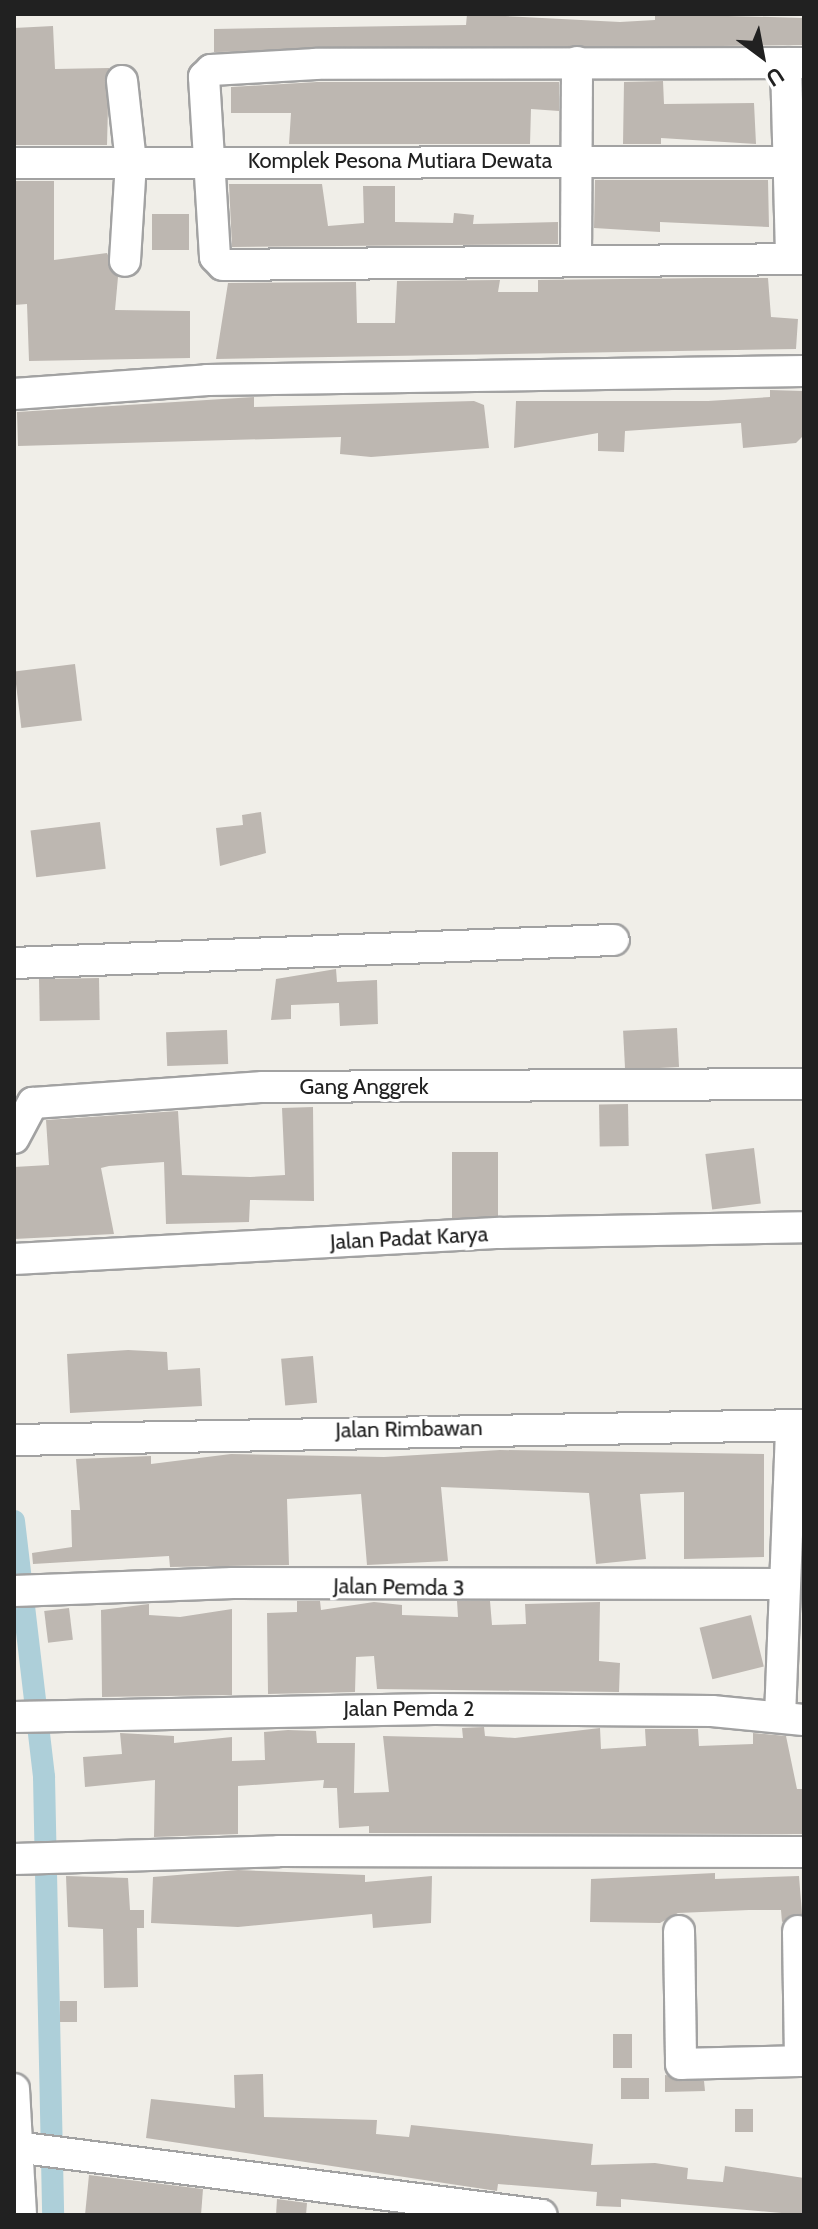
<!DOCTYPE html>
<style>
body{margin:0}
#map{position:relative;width:818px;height:2229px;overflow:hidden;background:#f0eee8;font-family:Cabin,sans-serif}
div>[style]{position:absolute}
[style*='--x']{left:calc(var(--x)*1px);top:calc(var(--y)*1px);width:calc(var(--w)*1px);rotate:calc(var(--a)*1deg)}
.canal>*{height:22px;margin:-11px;padding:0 11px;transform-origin:11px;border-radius:11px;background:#adcfd9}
.building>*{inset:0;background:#bdb7b1;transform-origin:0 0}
.roads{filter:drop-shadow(2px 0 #a2a2a2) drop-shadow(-2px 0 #a2a2a2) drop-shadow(0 2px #a2a2a2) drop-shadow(0 -2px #a2a2a2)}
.minor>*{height:30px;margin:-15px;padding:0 15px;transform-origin:15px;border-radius:15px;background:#fff}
span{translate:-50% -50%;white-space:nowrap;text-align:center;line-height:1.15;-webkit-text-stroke:6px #fff;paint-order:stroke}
.street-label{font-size:22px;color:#212121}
.frame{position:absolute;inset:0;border:16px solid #212121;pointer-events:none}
.north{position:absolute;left:722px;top:16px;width:80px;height:80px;-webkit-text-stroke:6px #fff;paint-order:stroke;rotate:148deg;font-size:22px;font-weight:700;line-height:32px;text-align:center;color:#212121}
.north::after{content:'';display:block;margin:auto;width:28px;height:36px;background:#212121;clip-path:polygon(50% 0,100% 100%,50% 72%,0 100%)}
</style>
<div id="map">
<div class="canal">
<div style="--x:14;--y:1521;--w:258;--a:83.3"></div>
<div style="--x:44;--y:1777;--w:438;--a:88.8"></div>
</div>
<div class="building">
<div style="clip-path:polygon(467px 14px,620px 22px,655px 20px,655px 14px,804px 18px,804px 45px,214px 52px,214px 29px,466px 25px)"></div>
<div style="clip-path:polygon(53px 26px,55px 69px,109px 68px,107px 145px,14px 145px,14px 28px)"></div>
<div style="clip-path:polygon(663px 81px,664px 104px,754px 103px,756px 144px,661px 138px,661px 144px,623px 144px,624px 82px)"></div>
<div style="clip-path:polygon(317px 82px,559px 82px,559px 111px,531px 109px,530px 144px,289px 144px,291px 113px,231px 113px,231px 87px)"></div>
<div style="clip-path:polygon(595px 180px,768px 180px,769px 227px,660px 222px,660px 232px,594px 228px)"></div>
<div style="clip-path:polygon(14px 181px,54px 181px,54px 260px,107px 253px,118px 277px,115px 310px,190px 311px,190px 358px,29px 361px,27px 304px,14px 305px)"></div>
<div style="clip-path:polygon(229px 184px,322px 184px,328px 226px,364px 223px,363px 186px,395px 186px,395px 222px,453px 223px,454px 213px,474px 215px,473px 224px,558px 222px,558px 244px,232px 247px)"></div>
<div style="left:189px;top:214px;width:36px;height:37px;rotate:90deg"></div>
<div style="clip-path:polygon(706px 278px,768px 278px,771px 317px,798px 319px,796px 349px,216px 359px,228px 283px,356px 282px,357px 323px,395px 323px,397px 281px,500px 280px,498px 292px,538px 292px,538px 280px)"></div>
<div style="clip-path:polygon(770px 390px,804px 391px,804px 435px,796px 443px,743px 448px,741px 423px,625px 431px,624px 452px,598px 451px,598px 433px,514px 448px,516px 401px,708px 401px,770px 397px)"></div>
<div style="clip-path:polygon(254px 397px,254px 407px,474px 401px,484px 405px,489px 448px,371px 457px,340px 454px,341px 437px,18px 446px,17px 412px)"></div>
<div style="left:75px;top:664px;width:57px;height:61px;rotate:83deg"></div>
<div style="clip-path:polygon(261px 812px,266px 853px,220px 866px,216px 828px,243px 825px,242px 815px)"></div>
<div style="left:100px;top:822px;width:47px;height:70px;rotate:83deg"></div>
<div style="clip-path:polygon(336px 969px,337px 982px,377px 980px,378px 1024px,340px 1026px,339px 1003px,291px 1005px,291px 1019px,271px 1020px,276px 979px)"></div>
<div style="left:99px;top:978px;width:42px;height:60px;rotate:89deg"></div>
<div style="left:677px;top:1028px;width:39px;height:54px;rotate:87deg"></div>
<div style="left:227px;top:1030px;width:34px;height:61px;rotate:88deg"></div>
<div style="left:628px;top:1104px;width:42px;height:29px;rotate:89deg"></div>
<div style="clip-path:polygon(313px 1107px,314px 1201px,250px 1200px,249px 1222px,166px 1224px,164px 1162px,109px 1166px,101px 1168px,114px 1234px,14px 1239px,14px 1167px,49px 1165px,46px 1120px,178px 1111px,182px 1175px,250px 1177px,285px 1175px,282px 1108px)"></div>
<div style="left:754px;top:1148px;width:56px;height:49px;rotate:83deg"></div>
<div style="left:452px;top:1152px;width:46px;height:66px"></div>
<div style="clip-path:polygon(128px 1350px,167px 1352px,168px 1370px,200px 1368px,202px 1406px,70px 1413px,67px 1354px)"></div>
<div style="left:313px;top:1356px;width:47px;height:32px;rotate:85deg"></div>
<div style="clip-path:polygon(500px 1450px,764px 1454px,764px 1557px,684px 1559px,684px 1492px,640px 1494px,646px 1559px,596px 1564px,589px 1493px,441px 1487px,448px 1561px,367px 1565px,361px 1494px,287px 1499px,289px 1565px,170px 1567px,169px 1556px,33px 1564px,32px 1553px,72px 1547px,71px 1510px,80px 1510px,76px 1459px,151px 1456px,151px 1464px,231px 1454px,384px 1457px)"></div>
<div style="clip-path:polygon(297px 1601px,320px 1601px,321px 1610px,374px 1602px,402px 1605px,402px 1615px,458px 1617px,457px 1601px,490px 1601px,492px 1625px,526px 1624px,525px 1604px,600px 1602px,599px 1661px,620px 1663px,619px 1692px,377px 1689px,374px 1656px,356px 1657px,355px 1692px,268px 1694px,267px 1613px,297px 1612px)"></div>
<div style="clip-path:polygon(149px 1604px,149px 1615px,180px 1617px,232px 1609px,232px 1695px,102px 1697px,101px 1610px)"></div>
<div style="left:69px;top:1608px;width:32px;height:25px;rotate:83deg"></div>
<div style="left:751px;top:1615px;width:53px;height:53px;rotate:76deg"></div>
<div style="clip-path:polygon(484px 1727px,485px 1736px,515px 1738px,600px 1728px,601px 1749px,646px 1746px,645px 1729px,698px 1729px,699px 1746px,753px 1744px,753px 1733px,786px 1736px,797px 1789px,804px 1789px,804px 1834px,369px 1833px,369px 1826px,339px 1828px,337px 1788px,323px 1788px,324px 1780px,238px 1786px,238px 1834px,154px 1837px,155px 1780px,85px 1787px,83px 1757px,122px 1754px,120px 1733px,174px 1736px,174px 1743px,232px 1737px,232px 1761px,265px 1760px,264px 1732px,288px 1730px,316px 1731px,317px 1743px,355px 1743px,354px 1793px,389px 1792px,383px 1736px,463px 1738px,462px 1728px)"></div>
<div style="clip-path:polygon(238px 1870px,365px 1875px,365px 1882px,432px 1876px,431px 1923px,373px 1928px,372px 1914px,238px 1927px,151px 1923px,153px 1877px)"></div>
<div style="clip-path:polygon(715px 1873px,715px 1879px,799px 1876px,802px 1914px,782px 1922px,781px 1910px,749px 1910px,678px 1913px,660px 1923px,590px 1922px,591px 1879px)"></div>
<div style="clip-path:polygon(66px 1876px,128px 1878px,130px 1910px,144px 1910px,144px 1928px,137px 1928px,138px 1987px,104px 1988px,103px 1929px,68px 1927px)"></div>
<div style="left:60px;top:2001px;width:17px;height:21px"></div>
<div style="left:632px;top:2034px;width:34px;height:19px;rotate:90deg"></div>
<div style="clip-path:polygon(263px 2074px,264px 2117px,377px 2120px,376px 2134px,409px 2137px,411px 2125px,593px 2144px,591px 2165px,655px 2163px,688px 2168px,687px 2179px,723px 2182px,725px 2166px,804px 2178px,804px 2215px,621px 2199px,621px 2207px,596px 2206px,597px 2192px,498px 2184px,497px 2191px,146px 2138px,151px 2099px,235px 2108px,234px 2075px)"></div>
<div style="clip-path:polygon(665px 2075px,704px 2081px,705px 2091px,665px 2092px)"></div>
<div style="left:649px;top:2078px;width:21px;height:28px;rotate:90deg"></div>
<div style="left:735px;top:2109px;width:18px;height:23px"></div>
<div style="clip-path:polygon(89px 2175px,203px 2189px,201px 2215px,85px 2215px)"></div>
<div style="clip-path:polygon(277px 2199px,307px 2203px,306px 2215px,276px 2215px)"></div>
</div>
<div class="roads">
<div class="minor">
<div style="--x:786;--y:63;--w:196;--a:88.5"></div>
<div style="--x:804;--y:63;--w:488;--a:179.9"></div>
<div style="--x:316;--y:64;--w:105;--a:176.7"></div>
<div style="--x:211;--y:70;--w:10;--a:135"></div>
<div style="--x:204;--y:77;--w:180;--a:86.5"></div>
<div style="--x:215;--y:257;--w:11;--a:45"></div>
<div style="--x:223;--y:265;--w:581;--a:-0.59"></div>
<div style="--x:122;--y:81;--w:81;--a:83.7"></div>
<div style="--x:131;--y:162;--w:99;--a:93.5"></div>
<div style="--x:14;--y:163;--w:790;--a:-0.07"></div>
<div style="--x:576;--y:258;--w:196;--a:-89.7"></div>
<div style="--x:14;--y:394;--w:194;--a:-4.1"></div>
<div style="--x:207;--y:380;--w:597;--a:-0.86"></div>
<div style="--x:14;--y:963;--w:600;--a:-2.2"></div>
<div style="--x:14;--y:1138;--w:40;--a:-62"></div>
<div style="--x:33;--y:1103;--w:231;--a:-4"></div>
<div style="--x:263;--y:1087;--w:541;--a:-0.32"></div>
<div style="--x:14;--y:1259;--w:487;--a:-3.1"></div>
<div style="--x:500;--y:1233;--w:304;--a:-1.1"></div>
<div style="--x:14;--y:1440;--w:790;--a:-1.09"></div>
<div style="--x:14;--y:1591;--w:219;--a:-2.1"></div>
<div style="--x:233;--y:1583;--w:551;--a:0.1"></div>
<div style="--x:14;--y:1717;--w:420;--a:-1.1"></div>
<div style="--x:434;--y:1709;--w:278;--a:0.4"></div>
<div style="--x:712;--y:1711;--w:92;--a:5.6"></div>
<div style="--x:780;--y:1717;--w:292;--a:-87.8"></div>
<div style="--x:14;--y:1859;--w:265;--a:-1.7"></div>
<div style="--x:279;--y:1851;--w:525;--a:0.11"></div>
<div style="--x:679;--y:1931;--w:133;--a:89.1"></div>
<div style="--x:681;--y:2064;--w:123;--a:-1.4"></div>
<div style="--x:798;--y:1931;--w:130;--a:89.1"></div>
<div style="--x:14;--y:2089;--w:126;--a:86.8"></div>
<div style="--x:16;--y:2147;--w:530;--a:7.37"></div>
</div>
</div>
<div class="street-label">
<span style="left:400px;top:161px">Komplek Pesona Mutiara Dewata</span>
<span style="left:364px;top:1087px">Gang Anggrek</span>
<span style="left:409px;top:1238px;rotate:-3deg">Jalan Padat Karya</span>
<span style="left:409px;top:1429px;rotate:-1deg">Jalan Rimbawan</span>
<span style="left:399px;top:1587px;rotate:1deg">Jalan Pemda 3</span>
<span style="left:409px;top:1709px">Jalan Pemda 2</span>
</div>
<div class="frame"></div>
<div class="north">U</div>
</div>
